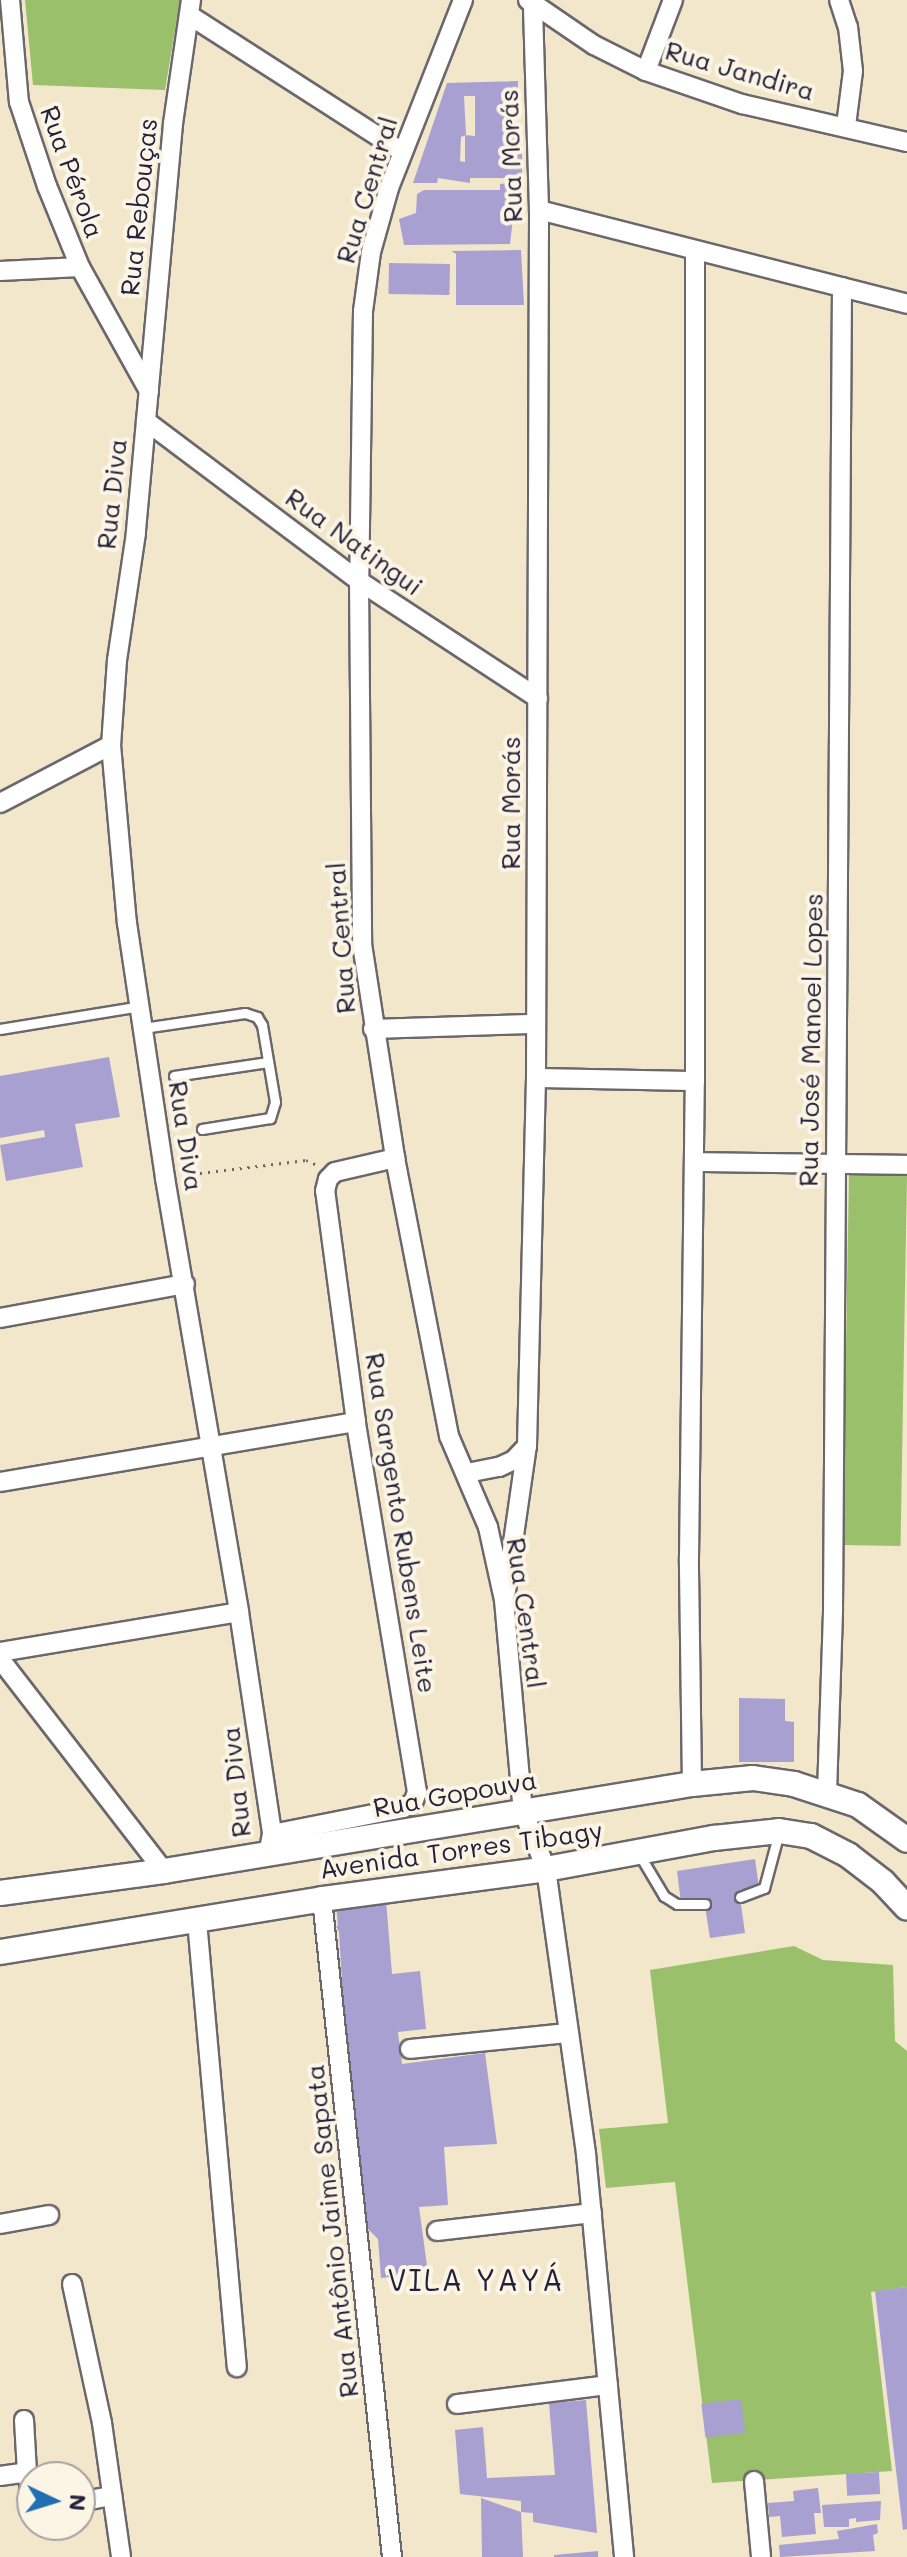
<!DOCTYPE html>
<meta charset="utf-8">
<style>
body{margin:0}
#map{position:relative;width:907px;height:2557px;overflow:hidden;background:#f2e7cb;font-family:Mali,sans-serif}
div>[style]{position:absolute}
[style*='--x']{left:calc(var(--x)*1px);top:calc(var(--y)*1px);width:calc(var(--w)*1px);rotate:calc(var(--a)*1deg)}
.green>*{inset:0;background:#9bc06b;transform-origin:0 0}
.building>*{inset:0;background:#a8a0d1;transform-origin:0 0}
.path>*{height:3px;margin-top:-1.5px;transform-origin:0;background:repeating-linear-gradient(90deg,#6b676d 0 2px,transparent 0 8px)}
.roads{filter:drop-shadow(2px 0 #6b676d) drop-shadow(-2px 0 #6b676d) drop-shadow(0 2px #6b676d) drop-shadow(0 -2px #6b676d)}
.service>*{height:9px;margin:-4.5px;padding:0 4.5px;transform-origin:4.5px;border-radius:4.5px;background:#fff}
.minor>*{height:18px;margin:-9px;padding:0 9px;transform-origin:9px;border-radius:9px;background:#fff}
.secondary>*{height:24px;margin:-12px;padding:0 12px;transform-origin:12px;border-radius:12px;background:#fff}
span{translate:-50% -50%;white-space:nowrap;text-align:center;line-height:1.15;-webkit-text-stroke:8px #fcf5e5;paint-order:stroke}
.street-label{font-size:26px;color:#22223b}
.quarter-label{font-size:30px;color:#22223b;letter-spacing:2px}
.north{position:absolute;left:16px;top:2461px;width:80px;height:80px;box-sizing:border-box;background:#fcf5e5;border:2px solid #a5a1a1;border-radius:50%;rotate:94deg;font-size:22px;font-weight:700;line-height:32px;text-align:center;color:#22223b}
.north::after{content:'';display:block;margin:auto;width:28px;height:36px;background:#1f6fb2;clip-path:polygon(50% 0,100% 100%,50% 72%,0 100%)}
</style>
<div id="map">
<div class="green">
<div style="clip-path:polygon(25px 0,180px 0,165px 90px,33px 85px)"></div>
<div style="left:849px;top:1174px;width:58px;height:371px;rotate:1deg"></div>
<div style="clip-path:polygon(794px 1946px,823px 1960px,893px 1965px,895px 2041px,907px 2051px,907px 2287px,871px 2292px,892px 2471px,712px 2483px,675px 2182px,606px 2188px,599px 2129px,668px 2123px,650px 1970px)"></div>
</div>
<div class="building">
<div style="clip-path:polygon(evenodd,518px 81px,518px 90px,512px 90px,512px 136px,522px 136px,522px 210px,514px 210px,510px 244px,404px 245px,399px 219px,416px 213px,417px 194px,424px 190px,500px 190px,500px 184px,508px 183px,508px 178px,470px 178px,470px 183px,438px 178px,437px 183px,413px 183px,447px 83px,518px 81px,464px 96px,475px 96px,475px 136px,465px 135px,465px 162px,460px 161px,461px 137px,466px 135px,464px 96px)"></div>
<div style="clip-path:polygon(521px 250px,524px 305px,456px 305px,456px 254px,451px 251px)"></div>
<div style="left:389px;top:263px;width:61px;height:31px;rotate:1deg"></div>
<div style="clip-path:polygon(109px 1057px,120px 1117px,75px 1124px,83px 1167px,6px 1181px,0 1145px,45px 1137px,44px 1130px,0 1138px,0 1076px)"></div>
<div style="clip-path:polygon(739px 1698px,785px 1699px,785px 1721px,794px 1722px,794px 1762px,739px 1762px)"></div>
<div style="clip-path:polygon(755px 1859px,759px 1887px,739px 1890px,745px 1933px,710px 1938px,704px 1900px,681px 1903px,677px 1871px)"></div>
<div style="clip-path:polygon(386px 1900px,392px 1974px,420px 1971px,426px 2029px,398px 2032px,402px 2064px,485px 2053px,497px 2144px,444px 2147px,448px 2205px,419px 2207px,428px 2273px,381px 2278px,378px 2239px,368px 2229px,346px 2049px,339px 1932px,336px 1926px,338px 1926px,336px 1905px)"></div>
<div style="clip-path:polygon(907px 2287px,907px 2529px,903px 2530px,875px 2291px)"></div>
<div style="left:741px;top:2399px;width:34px;height:40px;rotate:83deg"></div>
<div style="clip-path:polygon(586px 2400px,597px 2533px,533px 2522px,533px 2513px,521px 2512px,521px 2501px,460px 2494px,455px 2430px,483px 2427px,487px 2478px,555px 2475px,549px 2403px)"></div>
<div style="left:879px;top:2472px;width:22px;height:33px;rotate:87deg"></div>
<div style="clip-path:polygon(818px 2488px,821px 2513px,814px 2513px,816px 2534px,782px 2537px,780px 2516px,769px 2517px,768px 2503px,794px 2501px,793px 2491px)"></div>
<div style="clip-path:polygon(481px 2498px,521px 2512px,523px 2557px,482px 2557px)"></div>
<div style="clip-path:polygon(881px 2501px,880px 2520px,856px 2522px,856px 2518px,849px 2519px,849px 2527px,824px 2527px,822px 2505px)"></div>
<div style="clip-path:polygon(877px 2524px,878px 2533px,873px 2535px,875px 2551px,780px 2557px,779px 2545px,839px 2539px,837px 2531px)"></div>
<div style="clip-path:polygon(598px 2551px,598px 2557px,554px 2557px,554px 2555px)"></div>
</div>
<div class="path">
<div style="--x:184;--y:1175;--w:123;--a:-7"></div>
<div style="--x:306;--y:1160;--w:10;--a:24"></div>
</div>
<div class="roads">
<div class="service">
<div style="--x:143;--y:1028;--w:103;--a:-8.4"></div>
<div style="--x:245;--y:1013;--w:13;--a:18"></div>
<div style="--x:257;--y:1017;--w:9;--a:58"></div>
<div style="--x:262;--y:1025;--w:78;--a:80.4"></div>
<div style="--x:275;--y:1102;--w:17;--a:107"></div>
<div style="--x:270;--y:1118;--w:69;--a:170.8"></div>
<div style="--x:0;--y:1029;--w:142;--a:-9.3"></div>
<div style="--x:174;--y:1076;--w:95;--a:-8.5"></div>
<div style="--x:639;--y:1854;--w:49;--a:59.2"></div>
<div style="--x:664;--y:1896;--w:15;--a:32"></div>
<div style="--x:677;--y:1904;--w:28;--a:0"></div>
<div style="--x:740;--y:1897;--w:26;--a:-21"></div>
<div style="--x:764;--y:1888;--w:58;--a:-75"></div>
</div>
<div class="minor">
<div style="--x:10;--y:0;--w:102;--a:85"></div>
<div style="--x:19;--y:102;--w:89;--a:71.6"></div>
<div style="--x:47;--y:186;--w:87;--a:67.8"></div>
<div style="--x:80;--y:267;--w:142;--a:60.9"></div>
<div style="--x:191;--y:0;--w:125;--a:98.3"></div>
<div style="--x:173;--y:124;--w:411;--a:95.2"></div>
<div style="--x:136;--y:533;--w:128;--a:98.5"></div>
<div style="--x:117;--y:660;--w:85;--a:94"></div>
<div style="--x:111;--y:745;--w:179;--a:84.9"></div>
<div style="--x:127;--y:923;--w:258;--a:81.5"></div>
<div style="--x:165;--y:1178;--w:440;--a:80.3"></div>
<div style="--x:239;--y:1612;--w:224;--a:81.5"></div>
<div style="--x:272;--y:1834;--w:20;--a:101"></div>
<div style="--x:463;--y:0;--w:202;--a:111.5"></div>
<div style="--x:389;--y:188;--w:66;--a:105.7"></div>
<div style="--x:371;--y:252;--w:60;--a:97.7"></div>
<div style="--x:363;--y:311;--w:270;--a:90.8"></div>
<div style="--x:359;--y:581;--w:363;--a:89.5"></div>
<div style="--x:362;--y:944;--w:217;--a:81.2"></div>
<div style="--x:395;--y:1158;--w:283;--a:79"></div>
<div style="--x:449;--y:1436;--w:99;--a:66.8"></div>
<div style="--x:488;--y:1527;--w:75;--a:77.6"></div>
<div style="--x:504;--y:1600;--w:212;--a:84.9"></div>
<div style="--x:523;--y:1811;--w:62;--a:68.4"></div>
<div style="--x:546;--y:1869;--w:288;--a:82"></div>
<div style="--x:586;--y:2154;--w:405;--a:84.6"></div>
<div style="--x:528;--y:0;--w:80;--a:34.3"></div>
<div style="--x:594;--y:45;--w:58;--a:26.6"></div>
<div style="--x:646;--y:71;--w:102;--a:19"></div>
<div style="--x:742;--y:104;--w:169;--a:13"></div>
<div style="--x:839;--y:0;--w:28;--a:72"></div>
<div style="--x:848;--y:27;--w:44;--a:83.5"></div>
<div style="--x:853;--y:71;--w:55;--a:97.3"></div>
<div style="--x:189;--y:15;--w:252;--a:32.7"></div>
<div style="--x:646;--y:71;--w:76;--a:-69.2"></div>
<div style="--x:539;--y:210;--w:380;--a:14.3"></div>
<div style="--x:0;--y:271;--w:80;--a:-2.9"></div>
<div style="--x:146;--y:421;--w:266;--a:36.9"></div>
<div style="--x:359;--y:581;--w:214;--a:33.2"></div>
<div style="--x:0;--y:803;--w:125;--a:-27.6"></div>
<div style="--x:373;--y:1029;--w:163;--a:-1.8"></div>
<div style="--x:536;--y:1078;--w:159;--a:1.1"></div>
<div style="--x:694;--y:1162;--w:213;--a:0.8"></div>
<div style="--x:0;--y:1318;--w:188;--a:-10.4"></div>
<div style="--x:467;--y:1473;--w:33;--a:-11"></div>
<div style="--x:499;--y:1467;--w:17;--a:-25"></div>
<div style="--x:514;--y:1460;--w:19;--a:-47"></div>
<div style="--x:0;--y:1482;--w:361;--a:-9.6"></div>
<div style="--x:506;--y:1591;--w:147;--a:-81.8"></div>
<div style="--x:527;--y:1446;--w:368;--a:-88.6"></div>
<div style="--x:536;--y:1078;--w:868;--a:-89.8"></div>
<div style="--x:539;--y:210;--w:206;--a:-91.7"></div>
<div style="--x:0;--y:1652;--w:242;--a:-9.5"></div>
<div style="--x:0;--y:1659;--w:268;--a:52.3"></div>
<div style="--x:692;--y:1784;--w:226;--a:-90.8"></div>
<div style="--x:689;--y:1558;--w:477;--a:-89.3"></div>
<div style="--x:695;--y:1081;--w:829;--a:-90"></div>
<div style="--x:827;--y:1793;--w:184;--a:-88.1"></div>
<div style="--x:833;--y:1609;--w:1322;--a:-89.61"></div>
<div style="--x:272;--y:1834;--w:134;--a:-11.2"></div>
<div style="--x:403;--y:1808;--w:11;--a:-27"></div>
<div style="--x:413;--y:1803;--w:12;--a:-70"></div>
<div style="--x:417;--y:1792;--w:375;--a:-99.4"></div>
<div style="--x:356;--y:1422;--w:233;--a:-97.6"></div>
<div style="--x:325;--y:1191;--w:12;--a:-76"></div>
<div style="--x:328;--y:1179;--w:10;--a:-45"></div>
<div style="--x:335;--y:1172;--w:62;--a:-13.1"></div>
<div style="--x:322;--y:1899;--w:662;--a:83.93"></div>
<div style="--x:197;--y:1921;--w:448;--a:84.9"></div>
<div style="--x:410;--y:2049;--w:159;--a:-5.8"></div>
<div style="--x:0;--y:2224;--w:50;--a:-10.4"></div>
<div style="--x:437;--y:2231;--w:156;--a:-6.6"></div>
<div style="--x:72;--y:2284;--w:142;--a:77.8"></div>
<div style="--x:102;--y:2423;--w:135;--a:81.9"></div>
<div style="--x:457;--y:2404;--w:152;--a:-7.2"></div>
<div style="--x:24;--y:2420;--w:52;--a:86.7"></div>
<div style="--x:0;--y:2476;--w:27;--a:-8"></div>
<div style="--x:27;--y:2472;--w:30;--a:81"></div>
<div style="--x:754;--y:2481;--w:76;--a:84.7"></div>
<div style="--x:80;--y:2502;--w:33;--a:-11"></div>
</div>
<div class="secondary">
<div style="--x:0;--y:1893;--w:165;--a:-7.6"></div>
<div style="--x:164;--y:1871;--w:535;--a:-9.36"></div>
<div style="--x:692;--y:1784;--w:61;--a:-5.6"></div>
<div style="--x:753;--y:1778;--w:41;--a:8.3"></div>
<div style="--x:794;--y:1784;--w:67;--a:18.2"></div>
<div style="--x:858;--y:1805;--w:60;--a:35.5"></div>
<div style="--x:0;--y:1952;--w:326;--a:-9.3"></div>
<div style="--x:322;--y:1899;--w:226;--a:-7.6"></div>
<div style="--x:546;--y:1869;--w:171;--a:-10.5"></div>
<div style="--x:714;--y:1838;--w:65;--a:-6.1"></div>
<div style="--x:779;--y:1831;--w:32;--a:9"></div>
<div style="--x:811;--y:1836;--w:42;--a:27.2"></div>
<div style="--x:848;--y:1855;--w:44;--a:37.6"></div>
<div style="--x:883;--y:1882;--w:35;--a:47"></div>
</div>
</div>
<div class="street-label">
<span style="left:740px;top:71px;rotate:16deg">Rua Jandira</span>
<span style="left:511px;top:156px;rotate:-92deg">Rua Morás</span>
<span style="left:72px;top:172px;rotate:70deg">Rua Pérola</span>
<span style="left:367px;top:190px;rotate:-73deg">Rua Central</span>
<span style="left:139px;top:207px;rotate:-84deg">Rua Rebouças</span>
<span style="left:112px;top:494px;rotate:-84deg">Rua Diva</span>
<span style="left:354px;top:542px;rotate:36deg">Rua Natingui</span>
<span style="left:511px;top:803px;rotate:-90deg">Rua Morás</span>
<span style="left:341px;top:938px;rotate:-94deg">Rua Central</span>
<span style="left:811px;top:1040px;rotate:-89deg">Rua José Manoel Lopes</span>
<span style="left:186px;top:1136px;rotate:81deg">Rua Diva</span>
<span style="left:401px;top:1523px;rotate:81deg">Rua Sargento Rubens Leite</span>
<span style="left:526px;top:1613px;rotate:82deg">Rua Central</span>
<span style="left:236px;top:1782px;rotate:-96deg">Rua Diva</span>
<span style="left:455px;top:1794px;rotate:-10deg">Rua Gopouva</span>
<span style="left:461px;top:1850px;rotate:-8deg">Avenida Torres Tibagy</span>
<span style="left:332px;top:2231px;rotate:-96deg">Rua Antônio Jaime Sapata</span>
</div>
<div class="quarter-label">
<span style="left:476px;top:2279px">VILA YAYÁ</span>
</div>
<div class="north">N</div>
</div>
